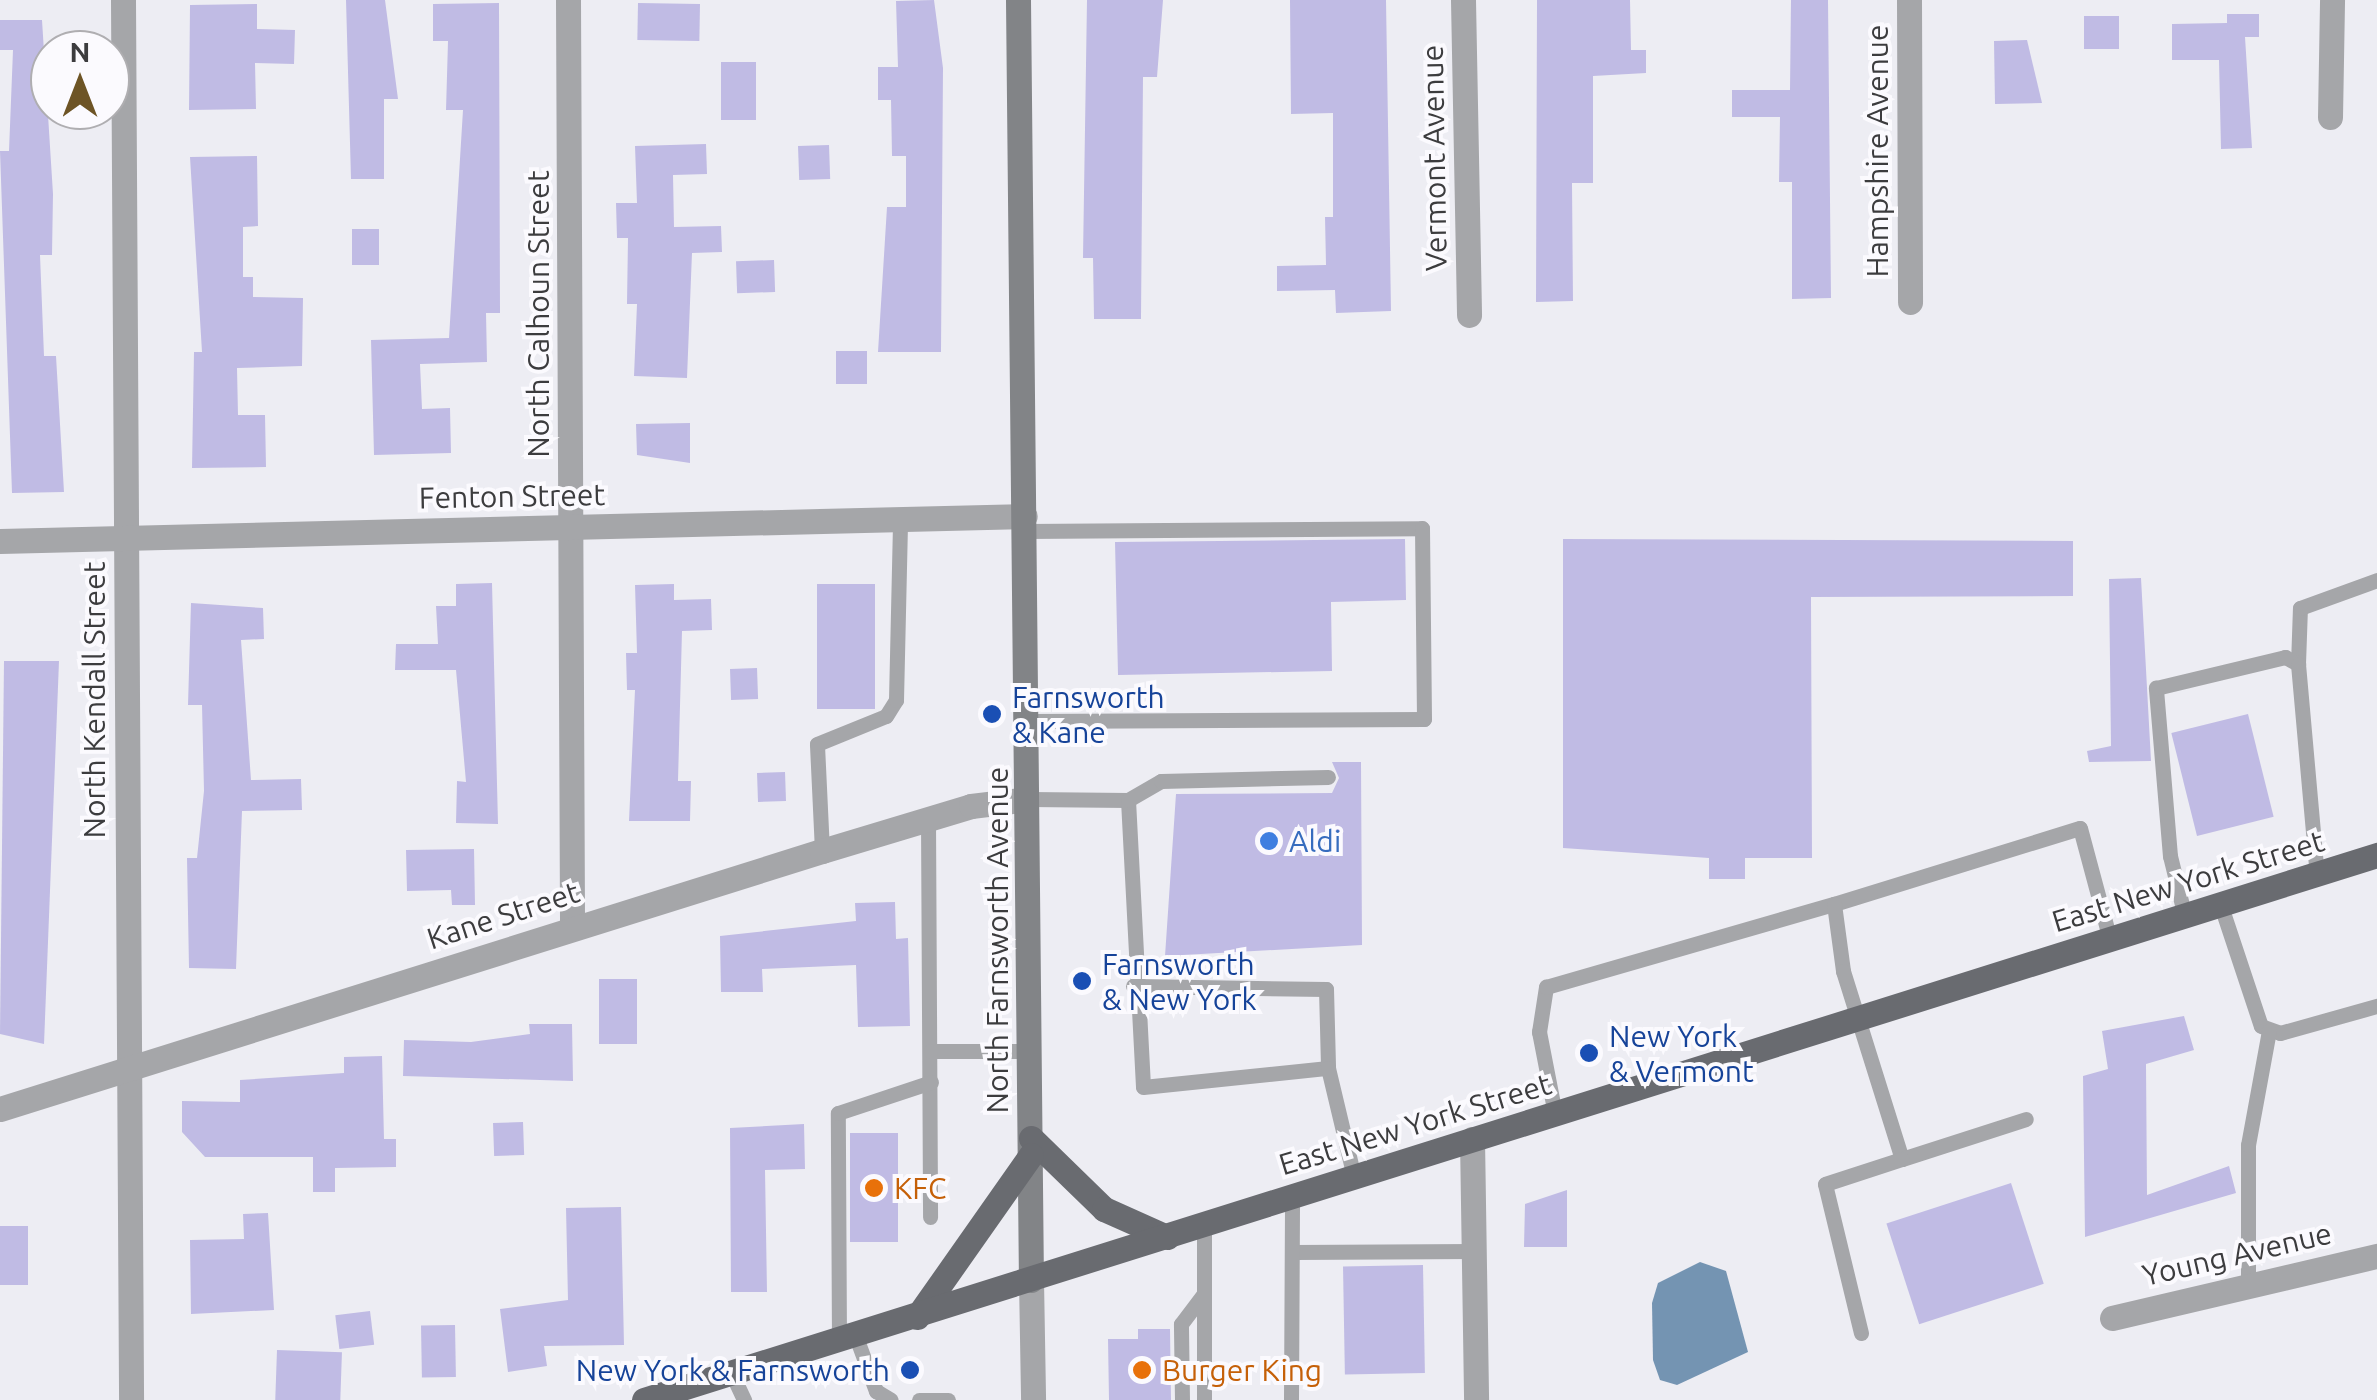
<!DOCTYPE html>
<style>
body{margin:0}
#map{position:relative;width:2377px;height:1400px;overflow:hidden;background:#ededf3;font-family:Ubuntu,sans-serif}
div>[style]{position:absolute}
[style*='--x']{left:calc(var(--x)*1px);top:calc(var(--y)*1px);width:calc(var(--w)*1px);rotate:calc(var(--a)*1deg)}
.water>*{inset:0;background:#7494b2}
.building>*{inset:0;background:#c0bbe4;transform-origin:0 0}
.service>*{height:15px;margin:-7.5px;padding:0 7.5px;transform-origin:7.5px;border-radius:7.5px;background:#a5a6a9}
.minor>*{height:25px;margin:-12.5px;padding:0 12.5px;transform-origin:12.5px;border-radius:12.5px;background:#a5a6a9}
.tertiary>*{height:25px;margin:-12.5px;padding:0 12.5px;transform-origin:12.5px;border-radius:12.5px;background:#a5a6a9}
.secondary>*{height:25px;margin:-12.5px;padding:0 12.5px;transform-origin:12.5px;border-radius:12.5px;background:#828487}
.primary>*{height:25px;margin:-12.5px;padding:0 12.5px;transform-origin:12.5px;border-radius:12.5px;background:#696b70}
.dots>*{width:28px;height:28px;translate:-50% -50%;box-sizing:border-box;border:5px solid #fbfafe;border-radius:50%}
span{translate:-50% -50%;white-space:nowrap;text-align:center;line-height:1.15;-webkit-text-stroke:8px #fbfafe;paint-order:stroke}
.street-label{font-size:30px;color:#3c3c3e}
.transit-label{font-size:30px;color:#164399}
.left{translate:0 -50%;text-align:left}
.right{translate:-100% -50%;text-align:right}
.shop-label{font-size:30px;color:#366cbe}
.food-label{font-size:30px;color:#c56008}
.north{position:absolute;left:30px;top:30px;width:100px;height:100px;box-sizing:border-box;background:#fbfafe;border:2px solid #afaeb1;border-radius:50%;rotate:0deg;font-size:28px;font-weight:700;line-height:40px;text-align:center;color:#3c3c3e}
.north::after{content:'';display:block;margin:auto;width:35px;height:45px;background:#6d5425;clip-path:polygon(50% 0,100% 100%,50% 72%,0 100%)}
</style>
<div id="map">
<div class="water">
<div style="clip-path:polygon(1700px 1262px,1726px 1271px,1748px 1352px,1677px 1385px,1660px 1380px,1653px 1360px,1652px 1303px,1658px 1283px)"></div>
</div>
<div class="building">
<div style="clip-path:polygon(346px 0,385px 0,398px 99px,384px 99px,384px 179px,351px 179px)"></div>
<div style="clip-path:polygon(934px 0,943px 68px,941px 352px,878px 352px,887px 207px,906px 207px,906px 156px,892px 156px,891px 100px,878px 100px,878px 67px,898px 67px,896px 1px)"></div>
<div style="clip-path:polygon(1087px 0,1163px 0,1157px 77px,1143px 77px,1141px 319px,1094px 319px,1093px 258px,1083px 258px)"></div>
<div style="clip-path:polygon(1290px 0,1386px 0,1391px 311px,1336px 313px,1335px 290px,1277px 291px,1277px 266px,1326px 265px,1325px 217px,1333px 217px,1333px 113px,1291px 114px)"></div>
<div style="clip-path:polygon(1537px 0,1630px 0,1631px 50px,1646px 50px,1646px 73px,1593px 76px,1593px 183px,1572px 183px,1573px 301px,1536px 302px)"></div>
<div style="clip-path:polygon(1791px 0,1828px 0,1831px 298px,1792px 299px,1792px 182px,1779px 182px,1780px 117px,1732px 117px,1732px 90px,1790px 90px)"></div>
<div style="clip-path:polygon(499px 3px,500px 313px,486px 313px,487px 362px,420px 364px,422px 409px,450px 408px,451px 453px,374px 455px,371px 340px,449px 338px,463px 110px,446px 110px,448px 41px,433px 41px,433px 4px)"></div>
<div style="left:638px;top:3px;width:62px;height:37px;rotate:1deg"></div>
<div style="clip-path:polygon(257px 4px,257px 29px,295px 30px,294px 64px,255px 63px,256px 109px,189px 110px,190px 5px)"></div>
<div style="clip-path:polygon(2227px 14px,2259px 14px,2259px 37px,2245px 37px,2252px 148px,2221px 149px,2219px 60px,2172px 60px,2172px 24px,2227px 23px)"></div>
<div style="left:2084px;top:16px;width:35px;height:33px"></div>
<div style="clip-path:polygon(0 20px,42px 20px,53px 194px,52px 255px,40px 255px,44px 356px,56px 356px,64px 492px,12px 493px,0 151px,9px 151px,13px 50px,0 50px)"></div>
<div style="clip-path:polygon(2027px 40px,2042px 103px,1995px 104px,1994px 41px)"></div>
<div style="left:721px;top:62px;width:35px;height:58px"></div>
<div style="clip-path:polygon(706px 144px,707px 174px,673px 175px,674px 227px,721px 226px,722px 252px,692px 253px,687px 378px,634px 376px,637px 304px,627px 304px,628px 238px,617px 238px,616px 203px,637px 203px,635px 146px)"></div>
<div style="left:829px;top:145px;width:34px;height:31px;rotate:88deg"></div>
<div style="clip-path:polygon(257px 156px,258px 226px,243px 227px,243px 277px,253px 277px,253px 297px,303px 298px,302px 366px,237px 368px,238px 415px,265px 415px,266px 467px,192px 468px,194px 352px,202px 352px,190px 157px)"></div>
<div style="left:352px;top:229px;width:27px;height:36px"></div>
<div style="left:774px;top:260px;width:32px;height:38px;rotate:88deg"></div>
<div style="left:836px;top:351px;width:31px;height:33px"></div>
<div style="clip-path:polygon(690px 423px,690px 463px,637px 455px,636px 424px)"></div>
<div style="clip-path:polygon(1405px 539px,1406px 600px,1331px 602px,1332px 671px,1118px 675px,1115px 542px)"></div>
<div style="clip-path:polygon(1563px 539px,2073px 541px,2073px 596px,1811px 597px,1812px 858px,1745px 858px,1745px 879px,1709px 879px,1709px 858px,1563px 848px)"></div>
<div style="clip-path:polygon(2141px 578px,2151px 761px,2089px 762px,2087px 751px,2111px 746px,2109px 579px)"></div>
<div style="clip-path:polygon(492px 583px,498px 824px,456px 823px,457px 781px,466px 782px,456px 670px,395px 670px,396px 644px,438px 644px,436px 606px,456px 606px,456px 584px)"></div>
<div style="clip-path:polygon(674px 584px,674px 600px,711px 599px,712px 630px,682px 631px,678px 781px,691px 781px,690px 821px,629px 821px,635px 690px,627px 690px,626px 653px,637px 653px,635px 585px)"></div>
<div style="left:817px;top:584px;width:58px;height:125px"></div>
<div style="clip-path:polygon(191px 603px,263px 608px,264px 639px,241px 640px,251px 780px,301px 779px,302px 810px,242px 811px,236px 969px,189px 968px,187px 858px,197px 858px,204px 791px,202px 705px,188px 705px)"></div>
<div style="clip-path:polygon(4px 661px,59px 661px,44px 1044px,0 1034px)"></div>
<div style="left:757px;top:668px;width:31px;height:27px;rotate:88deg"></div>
<div style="left:2248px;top:714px;width:106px;height:79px;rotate:76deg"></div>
<div style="clip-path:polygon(1332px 762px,1361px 762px,1362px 945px,1165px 956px,1176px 794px,1332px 793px,1339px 778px)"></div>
<div style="left:785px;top:772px;width:29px;height:28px;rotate:88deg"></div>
<div style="clip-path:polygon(474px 849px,475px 905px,452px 905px,451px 890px,407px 891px,406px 850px)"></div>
<div style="clip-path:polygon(895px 902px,896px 939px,908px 938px,910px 1026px,858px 1027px,856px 965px,762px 969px,763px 992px,721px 992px,720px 936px,856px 921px,855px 903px)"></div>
<div style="left:599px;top:979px;width:38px;height:65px"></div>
<div style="clip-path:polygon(2184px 1016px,2194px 1050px,2146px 1064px,2147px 1195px,2229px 1166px,2236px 1193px,2085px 1237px,2083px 1076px,2108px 1069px,2102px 1031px)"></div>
<div style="clip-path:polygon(529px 1024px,572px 1024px,573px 1081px,403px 1076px,404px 1040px,471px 1042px,530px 1034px)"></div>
<div style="clip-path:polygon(382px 1056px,384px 1139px,396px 1139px,396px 1167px,335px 1168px,335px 1192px,313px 1192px,313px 1157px,205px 1157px,182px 1132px,182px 1101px,240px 1102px,240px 1080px,344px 1073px,344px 1057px)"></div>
<div style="left:523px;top:1122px;width:33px;height:30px;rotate:88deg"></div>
<div style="clip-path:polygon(804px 1124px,805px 1169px,765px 1170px,767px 1292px,731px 1292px,730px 1128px)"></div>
<div style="left:850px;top:1133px;width:48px;height:109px"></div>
<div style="left:2011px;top:1183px;width:106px;height:131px;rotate:72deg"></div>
<div style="clip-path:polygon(1567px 1190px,1567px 1247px,1524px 1247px,1525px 1204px)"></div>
<div style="clip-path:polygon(621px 1207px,624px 1345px,544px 1346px,547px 1366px,508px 1372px,500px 1309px,568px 1300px,566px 1208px)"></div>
<div style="clip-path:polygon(268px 1213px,274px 1310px,191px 1314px,190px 1240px,244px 1239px,243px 1214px)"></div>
<div style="left:0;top:1226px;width:28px;height:59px"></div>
<div style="left:1423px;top:1265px;width:108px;height:80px;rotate:89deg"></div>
<div style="left:370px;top:1311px;width:34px;height:35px;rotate:83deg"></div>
<div style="left:455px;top:1325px;width:52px;height:34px;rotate:89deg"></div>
<div style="clip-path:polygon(1138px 1329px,1170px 1329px,1171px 1400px,1109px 1400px,1108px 1339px,1138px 1339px)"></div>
<div style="left:277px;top:1350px;width:65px;height:50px;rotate:2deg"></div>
</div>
<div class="service">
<div style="--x:1025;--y:531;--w:397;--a:-0.4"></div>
<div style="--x:1422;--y:528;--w:191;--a:89.4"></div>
<div style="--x:1424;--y:719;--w:395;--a:179.7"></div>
<div style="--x:2298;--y:664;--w:56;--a:-88"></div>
<div style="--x:2300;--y:608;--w:82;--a:-20"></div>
<div style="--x:1029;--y:799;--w:99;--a:0.6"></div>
<div style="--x:1128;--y:800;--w:287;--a:87"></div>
<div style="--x:1143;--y:1087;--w:186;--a:-5.9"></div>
<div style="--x:1128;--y:800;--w:38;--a:-30"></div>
<div style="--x:1161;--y:781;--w:167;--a:-1.4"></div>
<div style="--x:928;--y:819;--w:398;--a:89.7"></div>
<div style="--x:822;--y:851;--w:107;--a:-92.7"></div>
<div style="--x:817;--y:744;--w:74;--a:-22.1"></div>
<div style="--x:886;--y:716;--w:19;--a:-58"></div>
<div style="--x:896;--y:700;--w:181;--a:-88.7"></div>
<div style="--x:1834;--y:904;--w:257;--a:-17.2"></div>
<div style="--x:2080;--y:828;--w:116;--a:75"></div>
<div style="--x:2221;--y:906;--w:126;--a:71.6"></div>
<div style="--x:2261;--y:1026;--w:20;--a:20"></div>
<div style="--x:2280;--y:1033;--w:101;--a:-15.6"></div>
<div style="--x:2185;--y:917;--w:63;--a:-103.8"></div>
<div style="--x:2170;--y:856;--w:169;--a:-94.8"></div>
<div style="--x:2156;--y:688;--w:133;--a:-13.5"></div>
<div style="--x:2285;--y:657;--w:15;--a:28"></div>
<div style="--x:2298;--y:664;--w:212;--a:84.9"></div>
<div style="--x:1133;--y:986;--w:193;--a:0.9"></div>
<div style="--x:1326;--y:989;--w:79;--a:88.5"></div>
<div style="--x:1328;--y:1068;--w:112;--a:76.6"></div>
<div style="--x:931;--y:1051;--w:99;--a:0"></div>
<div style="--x:1555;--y:1114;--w:84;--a:-101"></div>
<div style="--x:1539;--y:1032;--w:46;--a:-81.2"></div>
<div style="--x:1546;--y:987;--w:300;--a:-16.1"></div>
<div style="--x:1834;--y:904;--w:68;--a:82.3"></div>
<div style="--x:1843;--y:971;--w:197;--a:72.6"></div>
<div style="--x:1902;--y:1159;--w:130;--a:-17.9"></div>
<div style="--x:1294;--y:1252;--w:180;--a:-0.3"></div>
<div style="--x:2248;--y:1280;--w:135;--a:-90"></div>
<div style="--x:2248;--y:1145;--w:116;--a:-79.6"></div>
<div style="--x:1861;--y:1333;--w:153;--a:-103.6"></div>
<div style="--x:1825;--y:1184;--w:81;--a:-18"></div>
<div style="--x:856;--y:1337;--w:58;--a:69.7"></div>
<div style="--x:876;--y:1391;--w:17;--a:31"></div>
<div style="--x:839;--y:1342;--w:229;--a:-90.3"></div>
<div style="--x:838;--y:1113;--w:98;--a:-18.4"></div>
<div style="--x:732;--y:1374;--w:29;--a:65"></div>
<div style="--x:919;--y:1400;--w:29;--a:0"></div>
<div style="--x:1182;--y:1400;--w:76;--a:-90.8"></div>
<div style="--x:1181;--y:1324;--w:38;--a:-53"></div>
<div style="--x:1204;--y:1400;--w:175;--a:-90"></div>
<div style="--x:1291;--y:1400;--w:204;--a:-89.7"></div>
</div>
<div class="minor">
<div style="--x:123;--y:0;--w:1400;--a:89.67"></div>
<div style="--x:568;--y:0;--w:927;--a:89.75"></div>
<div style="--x:1463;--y:0;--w:315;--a:88.9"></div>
<div style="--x:1909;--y:0;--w:302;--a:89.8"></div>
<div style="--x:2330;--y:117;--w:117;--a:-89"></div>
<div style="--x:0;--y:541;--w:1025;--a:-1.4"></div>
<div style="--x:0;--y:1109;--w:862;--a:-17.43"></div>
<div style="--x:822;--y:851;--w:156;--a:-16.8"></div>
<div style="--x:971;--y:806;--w:58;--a:-6.9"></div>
<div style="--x:1472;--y:1139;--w:261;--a:89.1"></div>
<div style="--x:2112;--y:1318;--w:272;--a:-13.2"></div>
</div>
<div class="tertiary">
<div style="--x:1031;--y:1280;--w:120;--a:89"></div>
</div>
<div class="secondary">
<div style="--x:1018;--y:0;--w:1280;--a:89.42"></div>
</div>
<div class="primary">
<div style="--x:1031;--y:1138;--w:102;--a:44.2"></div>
<div style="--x:1104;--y:1209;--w:69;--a:24"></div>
<div style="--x:917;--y:1317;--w:198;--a:-54.9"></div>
<div style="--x:644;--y:1400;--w:1817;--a:-17.46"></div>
</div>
<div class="dots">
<div style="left:992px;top:714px;background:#1a4fb4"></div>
<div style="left:1269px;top:841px;background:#3f7fe0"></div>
<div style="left:1082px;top:981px;background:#1a4fb4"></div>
<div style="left:1589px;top:1053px;background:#1a4fb4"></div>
<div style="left:874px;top:1188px;background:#e8710a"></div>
<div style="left:910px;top:1370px;background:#1a4fb4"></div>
<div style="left:1142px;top:1370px;background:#e8710a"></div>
</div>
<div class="street-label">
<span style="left:1877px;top:151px;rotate:-90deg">Hampshire Avenue</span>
<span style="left:1434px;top:158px;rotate:-91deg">Vermont Avenue</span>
<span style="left:538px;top:314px;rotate:-90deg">North Calhoun Street</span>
<span style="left:512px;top:496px;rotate:-1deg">Fenton Street</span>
<span style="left:94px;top:700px;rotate:-90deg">North Kendall Street</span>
<span style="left:2188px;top:881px;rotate:-17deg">East New York Street</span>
<span style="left:503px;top:915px;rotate:-18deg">Kane Street</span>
<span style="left:997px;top:940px;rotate:-90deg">North Farnsworth Avenue</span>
<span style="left:1415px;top:1124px;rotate:-17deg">East New York Street</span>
<span style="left:2237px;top:1254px;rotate:-13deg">Young Avenue</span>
</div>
<div class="transit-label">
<span class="left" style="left:1012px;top:714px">Farnsworth<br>&amp; Kane</span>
<span class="left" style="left:1102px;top:981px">Farnsworth<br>&amp; New York</span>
<span class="left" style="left:1609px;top:1053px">New York<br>&amp; Vermont</span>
<span class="right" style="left:890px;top:1370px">New York &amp; Farnsworth</span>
</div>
<div class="shop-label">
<span class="left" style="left:1289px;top:841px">Aldi</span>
</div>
<div class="food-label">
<span class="left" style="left:894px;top:1188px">KFC</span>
<span class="left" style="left:1162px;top:1370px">Burger King</span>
</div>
<div class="north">N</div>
</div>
